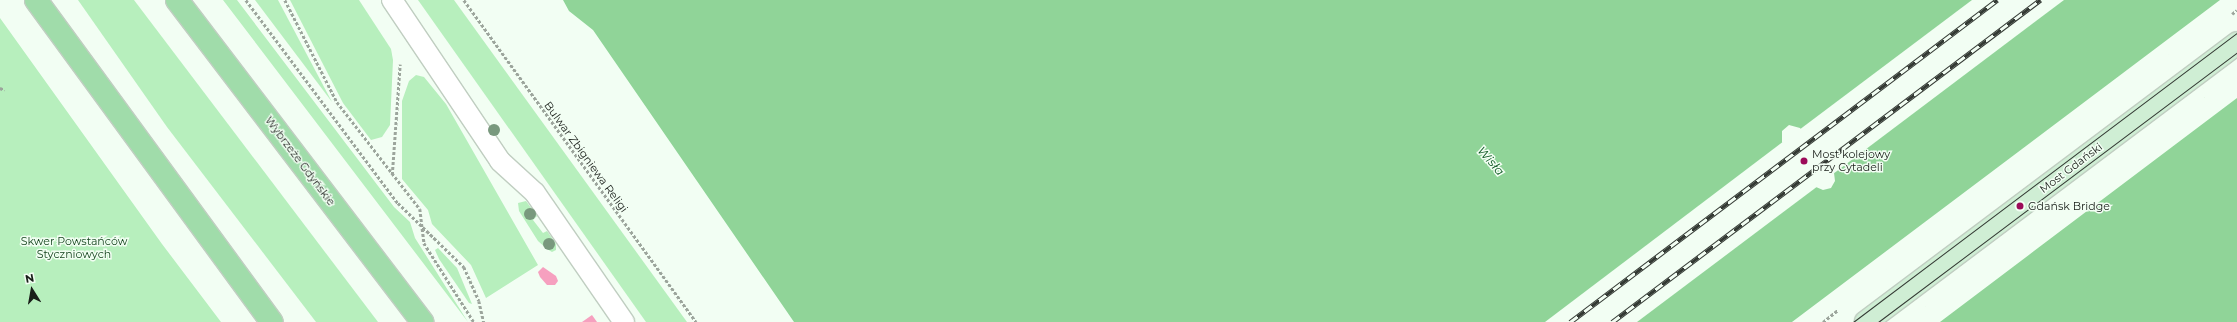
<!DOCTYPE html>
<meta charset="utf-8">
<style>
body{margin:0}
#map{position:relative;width:2237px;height:322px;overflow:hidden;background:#f2fef3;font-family:Montserrat,sans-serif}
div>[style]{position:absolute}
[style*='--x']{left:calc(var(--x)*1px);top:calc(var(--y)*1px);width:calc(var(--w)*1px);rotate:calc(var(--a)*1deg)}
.green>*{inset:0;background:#b7efbd}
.water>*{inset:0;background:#90d498}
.pier>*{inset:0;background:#f2fef3}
.building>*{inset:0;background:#f6a0bf}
.path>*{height:2.5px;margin-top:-1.25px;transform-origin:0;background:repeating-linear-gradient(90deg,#9ca59c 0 3px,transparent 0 5px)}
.roads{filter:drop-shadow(1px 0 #c0cec1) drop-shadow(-1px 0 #c0cec1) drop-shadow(0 1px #c0cec1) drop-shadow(0 -1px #c0cec1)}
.pedestrian>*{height:20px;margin:-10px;padding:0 10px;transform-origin:10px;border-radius:10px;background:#fff}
.secondary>*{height:22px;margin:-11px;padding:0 11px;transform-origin:11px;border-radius:11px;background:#cfeed4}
.primary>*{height:22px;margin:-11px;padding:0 11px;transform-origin:11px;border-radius:11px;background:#a0dcaa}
.tram>*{height:1px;margin:-0.5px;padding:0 0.5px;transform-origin:0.5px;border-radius:0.5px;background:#333933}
.rail>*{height:4.5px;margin-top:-2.25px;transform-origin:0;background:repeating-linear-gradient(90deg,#f2fef3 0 9px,#333933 0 18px);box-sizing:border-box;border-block:1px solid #333933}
.trees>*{width:12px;height:12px;margin:-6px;border-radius:50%;background:#79997e}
.dots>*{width:11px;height:11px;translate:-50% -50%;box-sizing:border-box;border:2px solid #f2fef3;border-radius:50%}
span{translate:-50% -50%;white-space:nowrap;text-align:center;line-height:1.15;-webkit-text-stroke:3px #f2fef3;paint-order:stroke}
.poi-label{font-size:11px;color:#191e19}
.left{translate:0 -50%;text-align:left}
.street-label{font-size:11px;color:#191e19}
.park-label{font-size:11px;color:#16461f}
.water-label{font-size:12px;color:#08541e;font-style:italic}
.north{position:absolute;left:12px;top:270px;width:40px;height:40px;-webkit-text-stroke:3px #f2fef3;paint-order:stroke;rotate:349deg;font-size:11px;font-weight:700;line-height:16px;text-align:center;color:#191e19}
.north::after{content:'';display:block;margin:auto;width:14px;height:18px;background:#191e19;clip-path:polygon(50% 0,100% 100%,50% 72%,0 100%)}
</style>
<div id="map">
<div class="green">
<div style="clip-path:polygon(78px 0,134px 0,378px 322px,316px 322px,167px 127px)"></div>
<div style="clip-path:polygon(223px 0,237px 0,394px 207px,410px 222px,415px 238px,468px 322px)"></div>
<div style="clip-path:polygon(255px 0,278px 0,332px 102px)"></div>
<div style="clip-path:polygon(290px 0,359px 0,391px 49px,393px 60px,390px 125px,382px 137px,371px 140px,343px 103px)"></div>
<div style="clip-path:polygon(418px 0,454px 0,687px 322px,646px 322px)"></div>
<div style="clip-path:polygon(0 18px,162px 244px,221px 322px,0 322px)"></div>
<div style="clip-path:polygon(416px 75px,424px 77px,446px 104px,538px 265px,486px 298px,471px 265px,432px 224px,428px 210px,402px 179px,402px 101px,409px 81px)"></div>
<div style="clip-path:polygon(526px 201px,537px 216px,533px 220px,543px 233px,547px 231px,556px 244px,556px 250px,552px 252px,547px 249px,538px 241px,519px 211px,518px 203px)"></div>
<div style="clip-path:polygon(438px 248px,457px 268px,472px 304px,469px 303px,439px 259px,435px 250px)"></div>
</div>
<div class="water">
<div style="clip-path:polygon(evenodd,563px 0,2237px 0,2237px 322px,794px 322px,593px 30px,569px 11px,563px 0,2171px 52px,2180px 56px,2207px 93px,2202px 103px,2190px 102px,2163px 62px,2163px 58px,2171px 52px,563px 0,1789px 125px,1800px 128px,1834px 173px,1835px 181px,1831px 188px,1823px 190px,1816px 187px,1782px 142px,1782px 131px,1789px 125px,563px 0,1893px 259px,1904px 266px,1929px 302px,1923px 311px,1912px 310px,1888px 279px,1885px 264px,1893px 259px)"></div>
</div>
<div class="pier">
<div style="clip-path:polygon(1972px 0,2064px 0,1833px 174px,1799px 130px)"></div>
<div style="clip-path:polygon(evenodd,2220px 0,2237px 0,2237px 98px,1940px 322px,1792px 322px,2220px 0,2169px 54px,2179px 57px,2205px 91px,2205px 97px,2201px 101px,2191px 100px,2168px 68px,2165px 59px,2169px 54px,2220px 0,1891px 261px,1902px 268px,1926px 300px,1926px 306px,1922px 310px,1913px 309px,1889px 278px,1886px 266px,1891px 261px)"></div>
<div style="clip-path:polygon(1784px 141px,1818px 186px,1637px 322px,1545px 322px)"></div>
</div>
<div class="building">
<div style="clip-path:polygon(543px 267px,556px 276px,558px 281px,555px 285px,547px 285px,540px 277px,538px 272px)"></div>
<div style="clip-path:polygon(592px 315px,597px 322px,582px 322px)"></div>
</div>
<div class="path">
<div style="--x:246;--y:0;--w:254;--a:53.2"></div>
<div style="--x:398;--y:203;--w:92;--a:44.1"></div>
<div style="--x:464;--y:267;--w:37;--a:66"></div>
<div style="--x:479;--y:301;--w:22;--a:77"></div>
<div style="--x:285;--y:0;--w:114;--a:63"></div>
<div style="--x:337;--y:102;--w:135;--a:52.2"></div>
<div style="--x:420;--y:209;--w:34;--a:83"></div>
<div style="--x:424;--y:243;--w:93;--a:57.7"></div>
<div style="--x:464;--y:0;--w:397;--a:54.2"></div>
<div style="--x:2232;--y:14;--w:6;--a:-39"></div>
<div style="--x:0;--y:88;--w:5;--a:22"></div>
<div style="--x:392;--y:175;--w:111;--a:-85.9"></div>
<div style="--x:1823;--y:322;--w:19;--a:-39"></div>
</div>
<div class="roads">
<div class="pedestrian">
<div style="--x:392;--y:0;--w:194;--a:56.1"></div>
<div style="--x:500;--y:161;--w:47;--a:42.4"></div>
<div style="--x:535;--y:193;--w:157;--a:55.4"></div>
</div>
<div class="secondary">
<div style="--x:1866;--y:322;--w:464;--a:-36.9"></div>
</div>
<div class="primary">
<div style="--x:36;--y:0;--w:399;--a:53.8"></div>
<div style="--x:177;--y:0;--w:405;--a:52.7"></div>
</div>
</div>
<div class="tram">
<div style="--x:1853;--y:322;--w:481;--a:-37"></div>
<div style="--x:1878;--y:322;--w:449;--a:-36.9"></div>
</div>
<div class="rail">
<div style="--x:1570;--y:322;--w:535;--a:-37.02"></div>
<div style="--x:1612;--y:322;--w:536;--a:-36.96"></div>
</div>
<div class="trees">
<div style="left:494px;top:130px"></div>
<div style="left:530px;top:214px"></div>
<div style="left:549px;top:244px"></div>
</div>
<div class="dots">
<div style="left:1804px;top:161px;background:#9c0b59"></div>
<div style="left:2020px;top:206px;background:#9c0b59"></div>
</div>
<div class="poi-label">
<span class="left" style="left:1812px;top:161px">Most kolejowy<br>przy Cytadeli</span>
<span class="left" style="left:2028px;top:206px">Gdańsk Bridge</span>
</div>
<div class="street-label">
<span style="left:586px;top:157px;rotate:54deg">Bulwar Zbigniewa Religi</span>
<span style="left:300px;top:161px;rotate:53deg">Wybrzeże Gdyńskie</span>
<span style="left:2071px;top:168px;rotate:-37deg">Most Gdański</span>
</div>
<div class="park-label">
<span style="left:74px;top:248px">Skwer Powstańców<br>Styczniowych</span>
</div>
<div class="water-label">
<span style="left:1491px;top:161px;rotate:49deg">Wisła</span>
</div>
<div class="north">N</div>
</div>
